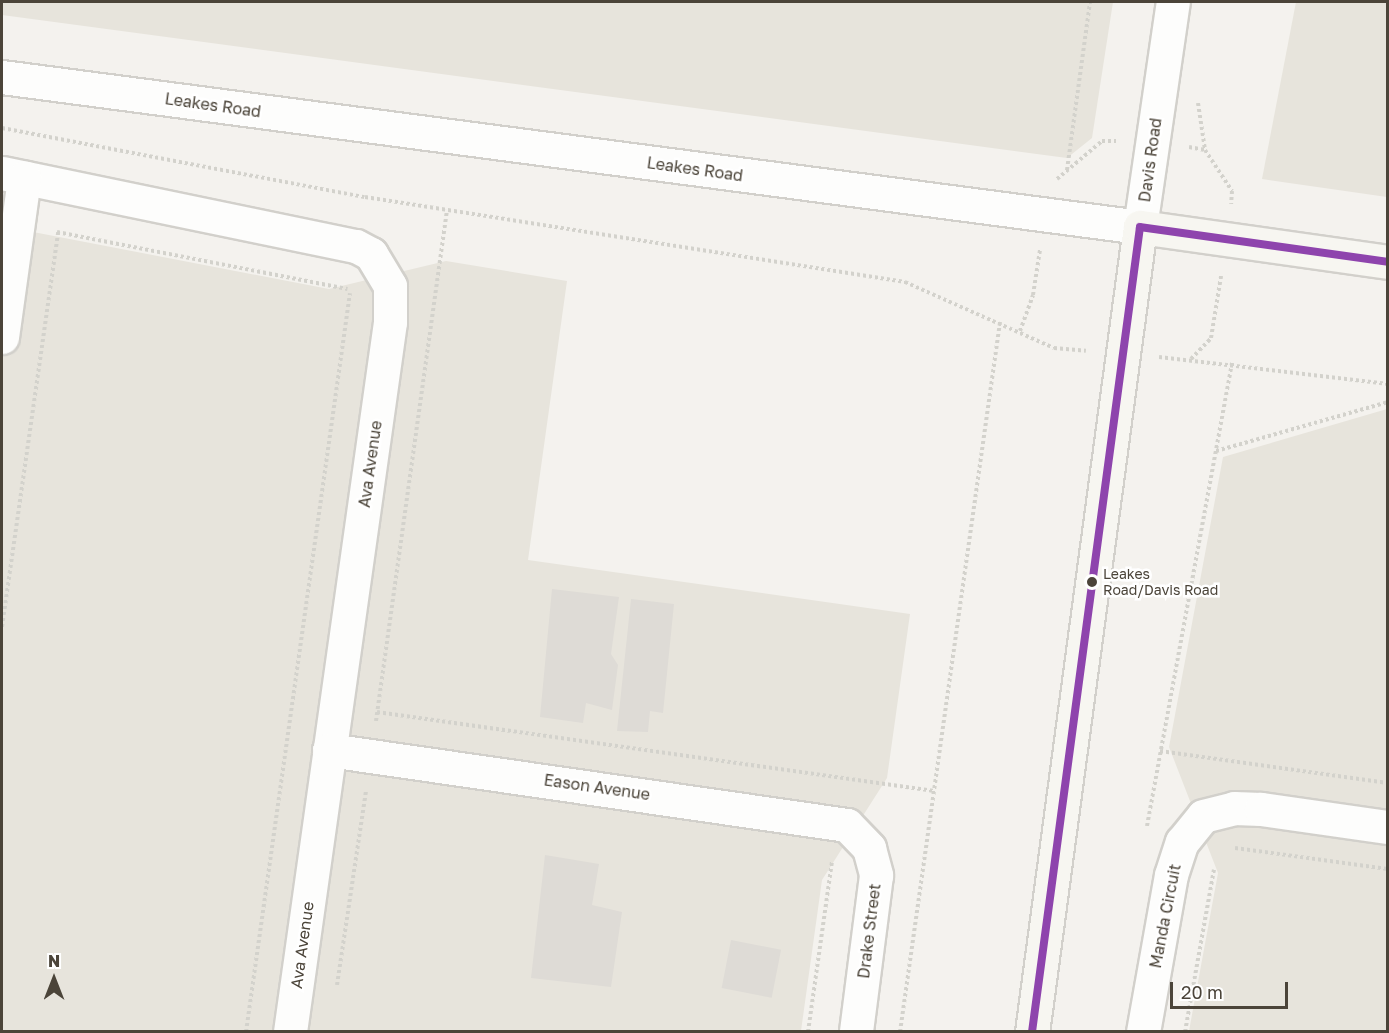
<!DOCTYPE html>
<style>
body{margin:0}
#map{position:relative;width:1389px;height:1033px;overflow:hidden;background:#f4f2ee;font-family:"Golos Text",sans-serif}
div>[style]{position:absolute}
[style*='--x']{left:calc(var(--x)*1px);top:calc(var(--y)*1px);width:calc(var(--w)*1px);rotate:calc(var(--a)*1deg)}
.residential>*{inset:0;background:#e7e4dc}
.building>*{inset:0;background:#dedbd6;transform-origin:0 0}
.path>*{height:4px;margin-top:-2px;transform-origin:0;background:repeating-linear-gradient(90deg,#d3d2cc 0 3px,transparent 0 6px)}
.roads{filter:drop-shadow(2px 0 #d2d0cb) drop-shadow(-2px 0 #d2d0cb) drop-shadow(0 2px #d2d0cb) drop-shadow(0 -2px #d2d0cb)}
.minor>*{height:33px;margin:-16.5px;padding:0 16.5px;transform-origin:16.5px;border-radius:16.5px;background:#fdfdfc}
.tertiary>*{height:33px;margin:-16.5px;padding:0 16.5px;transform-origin:16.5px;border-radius:16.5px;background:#fdfdfc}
.secondary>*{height:33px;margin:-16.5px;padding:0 16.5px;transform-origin:16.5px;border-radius:16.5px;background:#f7f6f1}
.bus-1>*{height:8px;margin:-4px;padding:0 4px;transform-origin:4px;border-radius:4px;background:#8e44ad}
.dots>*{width:16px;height:16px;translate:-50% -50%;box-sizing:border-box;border:3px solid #fff;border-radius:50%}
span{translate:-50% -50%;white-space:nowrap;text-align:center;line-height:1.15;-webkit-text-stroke:5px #fff;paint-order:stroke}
.bus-label{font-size:14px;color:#4b4439}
.left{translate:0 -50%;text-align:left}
.street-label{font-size:16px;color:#4b4439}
.frame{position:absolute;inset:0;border:3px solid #4b4439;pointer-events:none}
.north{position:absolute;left:24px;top:949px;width:60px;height:60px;-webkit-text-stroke:4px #fff;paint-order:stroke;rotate:0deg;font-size:16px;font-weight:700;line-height:24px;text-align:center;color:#4b4439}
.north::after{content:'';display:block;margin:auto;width:21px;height:27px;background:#4b4439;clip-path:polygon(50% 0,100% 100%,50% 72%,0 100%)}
.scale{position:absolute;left:1170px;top:982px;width:118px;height:27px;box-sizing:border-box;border:3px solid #4b4439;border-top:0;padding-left:8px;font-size:18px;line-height:21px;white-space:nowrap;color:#4b4439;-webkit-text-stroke:4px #fff;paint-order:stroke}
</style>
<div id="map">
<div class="residential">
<div style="clip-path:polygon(2px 2px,1113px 2px,1092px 138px,1067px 158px,2px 15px)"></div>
<div style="clip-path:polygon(1296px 2px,1387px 2px,1387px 197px,1262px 179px)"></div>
<div style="clip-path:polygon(2px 226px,329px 289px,446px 261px,567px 281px,528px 560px,910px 614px,887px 778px,822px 880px,801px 1031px,2px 1031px)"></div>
<div style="clip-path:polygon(1387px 409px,1387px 1031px,1189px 1031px,1218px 873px,1169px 747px,1223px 457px)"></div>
</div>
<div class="building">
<div style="clip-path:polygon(552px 589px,619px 597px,611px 654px,618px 665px,612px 710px,586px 703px,583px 723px,540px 717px)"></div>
<div style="clip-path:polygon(631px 599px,674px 604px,663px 713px,650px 711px,648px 732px,617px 731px)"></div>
<div style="clip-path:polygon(545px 855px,599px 864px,592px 905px,622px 912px,611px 987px,531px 978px)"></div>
<div style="left:731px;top:940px;width:51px;height:49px;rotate:11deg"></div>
</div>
<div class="path">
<div style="--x:1198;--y:103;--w:48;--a:81.5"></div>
<div style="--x:1205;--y:150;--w:49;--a:56.6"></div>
<div style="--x:1232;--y:191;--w:13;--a:94"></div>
<div style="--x:2;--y:128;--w:369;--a:10.8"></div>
<div style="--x:365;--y:197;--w:547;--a:8.95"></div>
<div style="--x:905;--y:282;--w:163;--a:23.9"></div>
<div style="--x:1054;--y:348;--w:32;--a:5"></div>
<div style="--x:1189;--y:147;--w:16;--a:11"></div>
<div style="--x:1067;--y:170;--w:170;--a:-82.2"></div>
<div style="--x:1057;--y:179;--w:59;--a:-40.2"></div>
<div style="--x:1102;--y:141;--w:14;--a:0"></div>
<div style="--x:57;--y:232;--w:296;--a:11.1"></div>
<div style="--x:1020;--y:331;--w:38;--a:-70"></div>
<div style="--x:1033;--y:295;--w:46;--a:-81.2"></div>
<div style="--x:1159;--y:357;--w:231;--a:6.7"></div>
<div style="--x:1191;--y:359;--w:29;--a:-46"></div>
<div style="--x:1211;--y:338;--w:63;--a:-80.8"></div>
<div style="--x:1216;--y:451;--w:179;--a:-15.9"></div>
<div style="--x:2;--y:627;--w:399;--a:-81.9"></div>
<div style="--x:377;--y:712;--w:563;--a:8.07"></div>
<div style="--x:376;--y:721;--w:516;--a:-82.09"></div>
<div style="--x:1160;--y:751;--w:230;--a:8"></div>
<div style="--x:1147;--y:826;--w:471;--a:-79.6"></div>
<div style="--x:1235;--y:848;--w:154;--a:7.8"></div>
<div style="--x:337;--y:985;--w:196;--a:-81.5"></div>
<div style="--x:246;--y:1032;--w:746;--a:-81.99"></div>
<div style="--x:808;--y:1032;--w:172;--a:-82"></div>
<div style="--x:900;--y:1032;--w:717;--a:-81.98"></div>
<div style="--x:1185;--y:1032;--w:165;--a:-79.9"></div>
</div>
<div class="roads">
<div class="minor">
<div style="--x:2;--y:173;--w:361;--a:11.7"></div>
<div style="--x:356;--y:246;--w:17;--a:28"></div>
<div style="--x:371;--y:254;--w:37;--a:59"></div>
<div style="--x:390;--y:286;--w:36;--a:90"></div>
<div style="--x:390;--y:322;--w:717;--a:98.02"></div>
<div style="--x:2;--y:337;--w:161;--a:-82.1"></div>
<div style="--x:329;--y:750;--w:523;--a:8.24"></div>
<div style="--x:847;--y:825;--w:32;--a:46"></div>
<div style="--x:869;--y:848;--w:28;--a:75"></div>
<div style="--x:876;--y:875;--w:158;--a:97.3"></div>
<div style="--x:1143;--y:1032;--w:159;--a:-79.9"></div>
<div style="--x:1171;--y:875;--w:35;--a:-72"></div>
<div style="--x:1182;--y:842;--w:33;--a:-51"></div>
<div style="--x:1203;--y:816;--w:32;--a:-14"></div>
<div style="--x:1234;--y:808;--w:27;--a:2"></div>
<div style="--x:1261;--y:809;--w:128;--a:8.1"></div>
</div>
<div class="tertiary">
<div style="--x:2;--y:77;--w:1148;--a:7.51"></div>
<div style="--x:1140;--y:227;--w:227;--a:-81.7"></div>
</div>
<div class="secondary">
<div style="--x:1032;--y:1032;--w:812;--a:-82.36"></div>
<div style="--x:1140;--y:227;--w:250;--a:8"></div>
</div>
</div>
<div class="bus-1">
<div style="--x:1032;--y:1032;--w:812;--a:-82.36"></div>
<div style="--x:1140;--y:227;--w:250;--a:8"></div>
</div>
<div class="dots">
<div style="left:1092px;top:582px;background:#4b4439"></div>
</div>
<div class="bus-label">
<span class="left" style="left:1103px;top:582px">Leakes<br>Road/Davis Road</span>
</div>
<div class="street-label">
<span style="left:213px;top:105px;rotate:8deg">Leakes Road</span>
<span style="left:1150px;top:160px;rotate:-82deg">Davis Road</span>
<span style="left:695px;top:169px;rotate:8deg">Leakes Road</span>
<span style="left:370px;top:464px;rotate:-82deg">Ava Avenue</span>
<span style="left:597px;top:787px;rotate:8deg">Eason Avenue</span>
<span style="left:1165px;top:916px;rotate:-79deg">Manda Circuit</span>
<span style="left:869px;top:931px;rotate:-83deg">Drake Street</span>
<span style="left:302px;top:945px;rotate:-82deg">Ava Avenue</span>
</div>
<div class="frame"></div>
<div class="north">N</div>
<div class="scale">20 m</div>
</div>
